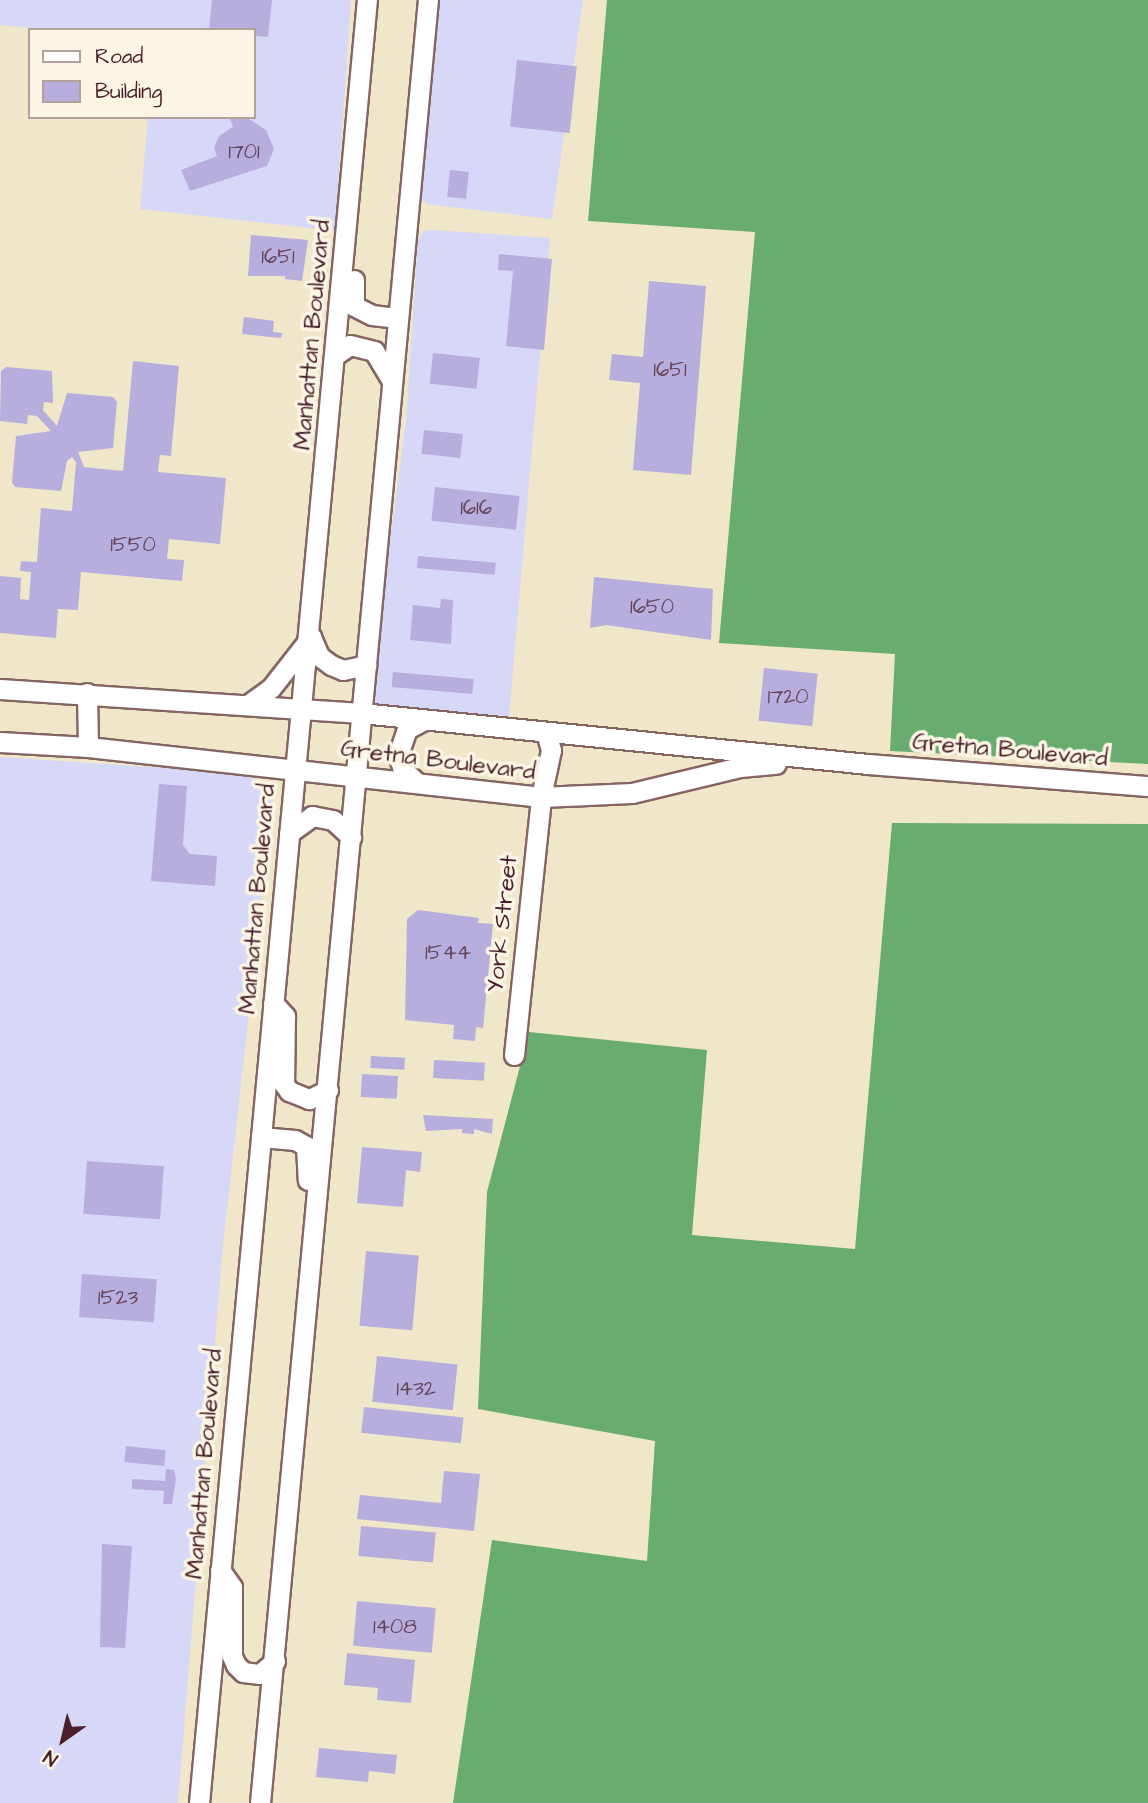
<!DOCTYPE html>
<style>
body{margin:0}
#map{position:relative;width:1148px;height:1803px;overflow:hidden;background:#f0e6c9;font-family:"Architects Daughter",sans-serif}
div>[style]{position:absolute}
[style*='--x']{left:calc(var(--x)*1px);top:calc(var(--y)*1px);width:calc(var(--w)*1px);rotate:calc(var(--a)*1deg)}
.built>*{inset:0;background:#d7d7f8}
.forest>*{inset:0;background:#68ac70}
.building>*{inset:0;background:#b7aedd;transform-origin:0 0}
.roads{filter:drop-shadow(2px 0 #846562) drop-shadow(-2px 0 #846562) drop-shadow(0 2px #846562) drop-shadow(0 -2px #846562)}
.minor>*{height:19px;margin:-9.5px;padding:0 9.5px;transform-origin:9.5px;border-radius:9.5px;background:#fff}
span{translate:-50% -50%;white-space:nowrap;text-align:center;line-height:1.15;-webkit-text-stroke:7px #fcf5e5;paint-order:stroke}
.number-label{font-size:21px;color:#654358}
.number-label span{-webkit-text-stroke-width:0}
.street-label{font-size:24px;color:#4a1f2b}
.legend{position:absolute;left:28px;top:28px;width:228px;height:91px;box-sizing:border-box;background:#fcf5e5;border:2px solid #b59f9b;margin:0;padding:9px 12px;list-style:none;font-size:21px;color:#4a1f2b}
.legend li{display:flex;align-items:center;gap:14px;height:35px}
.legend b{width:35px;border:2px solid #b59f9b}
.north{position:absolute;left:28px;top:1705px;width:70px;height:70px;-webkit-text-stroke:5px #fcf5e5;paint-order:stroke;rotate:214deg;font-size:19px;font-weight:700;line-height:28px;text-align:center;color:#4a1f2b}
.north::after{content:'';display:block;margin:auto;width:24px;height:32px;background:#4a1f2b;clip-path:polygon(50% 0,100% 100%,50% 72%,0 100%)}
</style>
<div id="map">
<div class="built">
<div style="clip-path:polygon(0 0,351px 0,335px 231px,140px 209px,148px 117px,254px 117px,254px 30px,50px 30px,0 25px)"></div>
<div style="clip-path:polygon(437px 0,583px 0,552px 219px,427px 204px,421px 197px)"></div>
<div style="clip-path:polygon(432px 230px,550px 238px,509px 718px,375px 705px,384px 587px,406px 421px,418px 240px,423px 231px)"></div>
<div style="clip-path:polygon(0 757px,239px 773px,268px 784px,273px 797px,222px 1255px,178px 1803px,0 1803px)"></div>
</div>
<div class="forest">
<div style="clip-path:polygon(607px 0,1148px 0,1148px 764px,890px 751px,895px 654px,719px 643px,755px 232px,588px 221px)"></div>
<div style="clip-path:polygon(892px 823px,1148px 824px,1148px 1803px,453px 1803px,492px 1540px,647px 1561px,655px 1441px,478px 1409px,487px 1192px,529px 1032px,707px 1050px,692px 1235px,855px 1249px)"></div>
</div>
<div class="building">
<div style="clip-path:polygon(212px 0,272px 0,268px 37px,254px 36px,254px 30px,209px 30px)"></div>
<div style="left:517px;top:60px;width:60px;height:67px;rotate:6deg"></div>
<div style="clip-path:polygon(229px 117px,246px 117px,266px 130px,274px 149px,267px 166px,190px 191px,181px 170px,217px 156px,214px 148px,219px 136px,233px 127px)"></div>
<div style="left:450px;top:170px;width:19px;height:27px;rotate:6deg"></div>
<div style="clip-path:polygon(251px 235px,308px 240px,302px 281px,285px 279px,285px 276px,248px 276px)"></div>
<div style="clip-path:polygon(499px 254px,552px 259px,544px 350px,506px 346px,513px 271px,498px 270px)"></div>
<div style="clip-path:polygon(649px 281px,706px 286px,691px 475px,633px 470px,640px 383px,609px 380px,612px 354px,643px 357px)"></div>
<div style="clip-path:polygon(244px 317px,274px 321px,273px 332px,282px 333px,281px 338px,242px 334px)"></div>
<div style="left:433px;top:353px;width:47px;height:31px;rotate:6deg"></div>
<div style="clip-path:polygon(133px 361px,179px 366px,171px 456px,160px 455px,158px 472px,226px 478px,220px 544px,169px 539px,167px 559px,184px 560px,182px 581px,81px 572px,78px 610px,58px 609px,56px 638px,0 633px,0 576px,21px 578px,20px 599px,29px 600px,31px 572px,20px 571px,21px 561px,37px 562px,41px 508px,72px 511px,76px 462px,72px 457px,67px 461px,61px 491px,15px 487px,12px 482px,16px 436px,51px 431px,37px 416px,28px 415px,27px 424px,0 421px,1px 371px,6px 367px,52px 371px,53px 403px,44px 402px,43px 410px,57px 426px,67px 393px,113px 397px,117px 402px,113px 448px,78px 452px,84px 467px,123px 471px)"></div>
<div style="left:424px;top:430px;width:39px;height:24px;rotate:6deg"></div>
<div style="left:435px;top:487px;width:85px;height:34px;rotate:6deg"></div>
<div style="left:418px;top:556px;width:78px;height:12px;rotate:5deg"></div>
<div style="clip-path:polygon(594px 577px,713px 589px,711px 640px,606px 625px,590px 628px)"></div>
<div style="clip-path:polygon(441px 599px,453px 600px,451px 644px,410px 640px,413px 605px,440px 608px)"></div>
<div style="left:764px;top:668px;width:54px;height:53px;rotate:6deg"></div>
<div style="left:393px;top:672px;width:81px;height:15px;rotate:5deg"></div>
<div style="clip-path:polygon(159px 784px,187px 786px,183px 845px,190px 854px,217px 856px,215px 886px,151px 881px)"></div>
<div style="clip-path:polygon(418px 910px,479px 918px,478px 923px,493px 924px,483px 1028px,476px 1027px,475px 1041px,453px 1039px,454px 1025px,405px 1020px,407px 919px)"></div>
<div style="left:371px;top:1056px;width:34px;height:12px;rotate:3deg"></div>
<div style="left:434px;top:1060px;width:51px;height:18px;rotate:3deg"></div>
<div style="left:362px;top:1074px;width:36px;height:23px;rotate:3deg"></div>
<div style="clip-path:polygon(423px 1115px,493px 1119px,492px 1134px,474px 1129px,474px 1134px,462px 1133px,462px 1129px,426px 1131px)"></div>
<div style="clip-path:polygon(362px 1147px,422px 1152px,420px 1172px,406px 1170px,403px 1207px,357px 1203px)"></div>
<div style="left:87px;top:1161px;width:77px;height:53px;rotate:4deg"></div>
<div style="left:366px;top:1251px;width:53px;height:75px;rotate:5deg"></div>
<div style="left:82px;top:1274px;width:75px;height:43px;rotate:4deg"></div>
<div style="left:377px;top:1356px;width:81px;height:46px;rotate:6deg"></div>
<div style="left:364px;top:1407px;width:100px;height:26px;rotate:6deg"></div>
<div style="left:126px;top:1446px;width:40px;height:16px;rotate:6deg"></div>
<div style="clip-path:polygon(166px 1469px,174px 1470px,176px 1479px,172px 1504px,163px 1504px,164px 1491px,132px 1489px,132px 1479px,165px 1481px)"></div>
<div style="clip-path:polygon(444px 1471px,480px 1474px,474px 1531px,357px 1519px,360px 1495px,441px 1503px)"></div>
<div style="left:361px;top:1526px;width:75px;height:30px;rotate:5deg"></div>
<div style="clip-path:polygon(102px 1544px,132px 1546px,125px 1648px,100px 1647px)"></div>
<div style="left:357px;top:1601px;width:79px;height:45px;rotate:5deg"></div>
<div style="clip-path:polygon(347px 1653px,415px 1660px,411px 1703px,377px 1700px,378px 1688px,344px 1685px)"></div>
<div style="clip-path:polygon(319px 1748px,397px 1755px,395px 1774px,369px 1771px,368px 1782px,316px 1777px)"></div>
</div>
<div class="roads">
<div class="minor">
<div style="--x:354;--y:280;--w:26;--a:90"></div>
<div style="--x:354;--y:306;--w:20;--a:27"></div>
<div style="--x:372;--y:315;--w:26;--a:7"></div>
<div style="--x:334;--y:356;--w:19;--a:-35"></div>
<div style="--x:350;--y:345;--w:25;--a:14"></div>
<div style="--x:374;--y:351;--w:35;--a:59"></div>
<div style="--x:0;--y:689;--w:362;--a:3.8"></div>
<div style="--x:361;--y:713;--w:510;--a:5.74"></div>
<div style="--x:868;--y:764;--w:281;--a:4.5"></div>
<div style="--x:87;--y:693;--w:54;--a:88.9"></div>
<div style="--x:249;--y:704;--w:27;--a:-36"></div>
<div style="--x:271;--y:688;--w:65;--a:-51.9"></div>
<div style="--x:311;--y:637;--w:21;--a:67"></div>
<div style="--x:319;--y:656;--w:15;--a:37"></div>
<div style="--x:331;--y:665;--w:13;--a:23"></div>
<div style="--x:343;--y:670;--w:24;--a:-12"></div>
<div style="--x:0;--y:742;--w:88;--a:3.3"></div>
<div style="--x:88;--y:747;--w:456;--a:6.3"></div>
<div style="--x:541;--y:797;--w:91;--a:-2.5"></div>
<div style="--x:632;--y:793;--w:111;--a:-13.5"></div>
<div style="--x:740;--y:767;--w:36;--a:-5"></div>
<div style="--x:416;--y:782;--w:18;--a:-137"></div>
<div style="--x:403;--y:770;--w:16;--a:-108"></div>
<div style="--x:398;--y:755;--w:28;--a:-71"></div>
<div style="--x:407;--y:729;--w:17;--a:-28"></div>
<div style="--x:289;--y:833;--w:29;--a:-36"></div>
<div style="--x:312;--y:816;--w:21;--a:11"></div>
<div style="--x:333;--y:820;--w:25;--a:43"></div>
<div style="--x:273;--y:1003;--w:18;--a:47"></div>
<div style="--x:285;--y:1016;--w:68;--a:90.8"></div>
<div style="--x:284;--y:1084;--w:9;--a:54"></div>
<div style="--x:289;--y:1091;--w:22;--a:22"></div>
<div style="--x:309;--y:1099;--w:21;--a:-25"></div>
<div style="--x:514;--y:1055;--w:259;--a:-84"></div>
<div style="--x:541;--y:797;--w:48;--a:-78"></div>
<div style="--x:551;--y:750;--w:18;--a:-106"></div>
<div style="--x:261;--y:1137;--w:34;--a:5"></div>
<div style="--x:295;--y:1140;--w:13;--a:29"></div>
<div style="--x:306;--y:1146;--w:34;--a:87"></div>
<div style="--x:220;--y:1570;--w:21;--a:55"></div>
<div style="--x:232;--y:1587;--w:69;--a:90"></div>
<div style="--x:232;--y:1656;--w:10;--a:66"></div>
<div style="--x:236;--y:1665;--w:10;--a:45"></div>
<div style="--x:243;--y:1672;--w:17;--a:7"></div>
<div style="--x:260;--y:1674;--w:20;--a:-41"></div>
<div style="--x:199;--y:1803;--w:1811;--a:-84.68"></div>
<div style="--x:260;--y:1803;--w:1811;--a:-84.68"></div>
</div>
</div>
<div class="number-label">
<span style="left:244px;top:152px">1701</span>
<span style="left:278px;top:257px">1651</span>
<span style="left:670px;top:370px">1651</span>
<span style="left:476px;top:508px">1616</span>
<span style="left:133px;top:545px">1550</span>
<span style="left:652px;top:607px">1650</span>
<span style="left:788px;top:697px">1720</span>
<span style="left:448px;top:953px">1544</span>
<span style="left:118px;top:1298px">1523</span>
<span style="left:416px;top:1389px">1432</span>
<span style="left:395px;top:1627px">1408</span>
</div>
<div class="street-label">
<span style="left:313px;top:335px;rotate:-85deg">Manhattan Boulevard</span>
<span style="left:1010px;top:751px;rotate:5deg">Gretna Boulevard</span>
<span style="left:438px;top:761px;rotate:7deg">Gretna Boulevard</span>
<span style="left:258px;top:899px;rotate:-85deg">Manhattan Boulevard</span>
<span style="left:503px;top:924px;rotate:-84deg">York Street</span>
<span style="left:205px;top:1464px;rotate:-85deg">Manhattan Boulevard</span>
</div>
<ul class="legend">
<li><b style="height:9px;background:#fff"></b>Road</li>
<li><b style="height:19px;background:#b7aedd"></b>Building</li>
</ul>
<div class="north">N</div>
</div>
